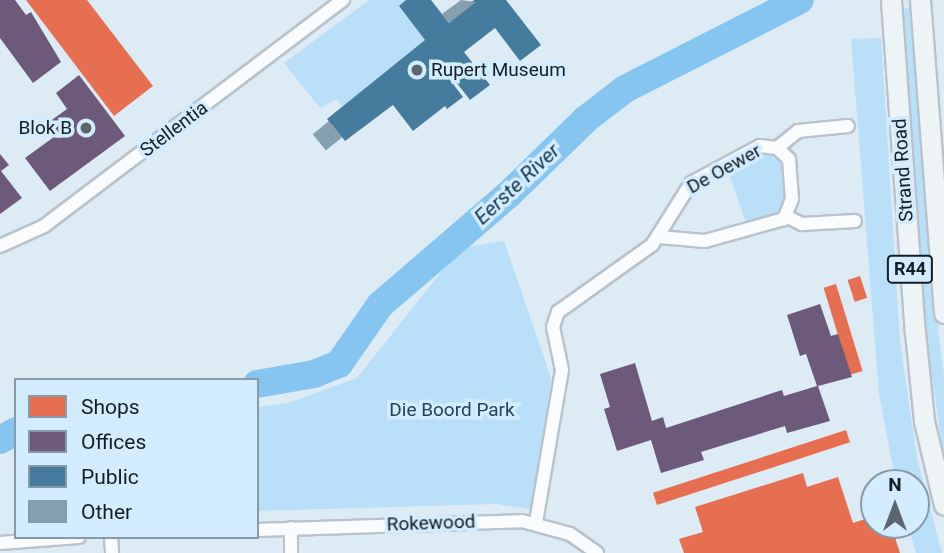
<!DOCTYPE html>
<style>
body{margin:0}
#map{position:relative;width:944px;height:553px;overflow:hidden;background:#ddebf5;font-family:Roboto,sans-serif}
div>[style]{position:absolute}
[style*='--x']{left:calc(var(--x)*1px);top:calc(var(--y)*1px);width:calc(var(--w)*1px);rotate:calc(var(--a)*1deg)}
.green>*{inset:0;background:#badff9}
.shops>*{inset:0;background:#e76f51;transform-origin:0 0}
.offices>*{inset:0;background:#6d597a}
.public>*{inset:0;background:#457b9d}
.river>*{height:28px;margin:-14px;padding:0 14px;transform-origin:14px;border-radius:14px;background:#86c5f0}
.building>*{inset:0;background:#86a0af;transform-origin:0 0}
.roads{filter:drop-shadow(2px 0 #b9c3cc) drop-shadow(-2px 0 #b9c3cc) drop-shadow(0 2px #b9c3cc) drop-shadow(0 -2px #b9c3cc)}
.minor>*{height:12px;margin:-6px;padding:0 6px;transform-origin:6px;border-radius:6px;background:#fafcfe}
.primary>*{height:19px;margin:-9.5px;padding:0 9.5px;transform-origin:9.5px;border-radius:9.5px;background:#eef3f6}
.dots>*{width:19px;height:19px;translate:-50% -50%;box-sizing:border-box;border:4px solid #d3ecff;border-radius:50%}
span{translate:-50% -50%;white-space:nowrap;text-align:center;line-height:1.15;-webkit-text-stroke:7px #d3ecff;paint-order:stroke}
.shield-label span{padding:2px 5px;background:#d3ecff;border:2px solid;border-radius:5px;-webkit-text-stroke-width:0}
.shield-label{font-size:18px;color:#151e25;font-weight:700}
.poi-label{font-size:19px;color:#151e25}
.left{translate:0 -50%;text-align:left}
.right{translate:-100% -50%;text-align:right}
.street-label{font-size:19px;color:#151e25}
.park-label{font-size:19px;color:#20445c}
.water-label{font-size:21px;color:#13384f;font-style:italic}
.legend{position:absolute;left:14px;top:378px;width:245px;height:161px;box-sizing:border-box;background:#d3ecff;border:2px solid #879aa8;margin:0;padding:9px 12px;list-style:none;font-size:21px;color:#151e25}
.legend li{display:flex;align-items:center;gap:14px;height:35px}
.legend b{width:35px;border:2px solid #879aa8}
.north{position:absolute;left:860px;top:469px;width:70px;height:70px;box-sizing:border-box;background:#d3ecff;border:2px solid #879aa8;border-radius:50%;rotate:0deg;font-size:19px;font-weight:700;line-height:28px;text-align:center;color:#151e25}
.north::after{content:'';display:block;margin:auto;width:24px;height:32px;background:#5b666e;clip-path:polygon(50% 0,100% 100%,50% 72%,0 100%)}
</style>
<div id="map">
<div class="green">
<div style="clip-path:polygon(369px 0,406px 0,399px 6px,425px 40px,343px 107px,337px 99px,320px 108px,284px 63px)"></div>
<div style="clip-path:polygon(911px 8px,931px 279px,944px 375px,944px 459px,923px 315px,902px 9px)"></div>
<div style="clip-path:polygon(881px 38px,900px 342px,917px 458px,942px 553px,916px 553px,908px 525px,916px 525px,916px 483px,896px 483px,879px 394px,851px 39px)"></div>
<div style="clip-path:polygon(767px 153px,784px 166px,787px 207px,783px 213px,747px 225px,728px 171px)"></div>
<div style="clip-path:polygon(504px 241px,551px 378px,534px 510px,497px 504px,257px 511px,257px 407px,288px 403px,357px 378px,460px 248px)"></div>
</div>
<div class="shops">
<div style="clip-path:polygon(26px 0,87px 0,153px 86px,114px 116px)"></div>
<div style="left:860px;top:276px;width:23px;height:13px;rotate:72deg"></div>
<div style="left:836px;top:284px;width:91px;height:13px;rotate:73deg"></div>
<div style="left:846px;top:430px;width:13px;height:203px;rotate:72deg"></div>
<div style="clip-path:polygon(803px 473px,807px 487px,838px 477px,853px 523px,874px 516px,874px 525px,891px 525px,900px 553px,684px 553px,679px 539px,703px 532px,695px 507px)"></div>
</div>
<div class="offices">
<div style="clip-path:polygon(0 0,15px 0,26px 15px,31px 12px,61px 62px,33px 83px,0 38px)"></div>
<div style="clip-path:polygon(79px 75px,125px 136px,50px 191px,25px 158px,58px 134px,49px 122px,67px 109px,56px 93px)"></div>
<div style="clip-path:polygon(0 154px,9px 165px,1px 171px,22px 198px,0 214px)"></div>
<div style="clip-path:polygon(820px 304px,831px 336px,838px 334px,852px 377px,818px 386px,830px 421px,787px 433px,785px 426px,701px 452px,704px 460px,661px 473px,651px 440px,617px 451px,604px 409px,610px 407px,600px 374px,635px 363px,652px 421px,663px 417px,666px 428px,782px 390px,784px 396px,817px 386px,806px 354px,800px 356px,787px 315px)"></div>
</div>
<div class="public">
<div style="clip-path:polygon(406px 0,431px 0,449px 23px,474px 0,506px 0,541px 45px,520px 61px,495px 28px,464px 52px,490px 85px,470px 100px,446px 69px,443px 71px,463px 97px,447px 109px,445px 106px,413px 131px,393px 105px,345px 141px,327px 119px,425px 40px,399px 6px)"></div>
</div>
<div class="river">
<div style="--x:257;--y:384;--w:58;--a:-10"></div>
<div style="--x:314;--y:374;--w:27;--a:-22"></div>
<div style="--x:339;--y:364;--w:72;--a:-55.2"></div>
<div style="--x:380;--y:305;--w:170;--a:-40.7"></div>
<div style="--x:509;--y:194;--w:107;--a:-44.2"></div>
<div style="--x:586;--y:119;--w:49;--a:-37.6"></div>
<div style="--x:625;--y:89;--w:196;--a:-27"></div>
<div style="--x:0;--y:440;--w:18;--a:-29"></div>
</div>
<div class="building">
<div style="clip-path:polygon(461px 0,476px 2px,449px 23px,442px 14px)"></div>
<div style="left:329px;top:121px;width:21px;height:21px;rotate:51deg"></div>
</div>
<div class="roads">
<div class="minor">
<div style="--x:777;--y:148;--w:27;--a:-39"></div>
<div style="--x:798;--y:131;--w:50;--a:-5.7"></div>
<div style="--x:786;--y:216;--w:18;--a:27"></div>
<div style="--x:802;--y:224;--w:53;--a:-3.2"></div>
<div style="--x:0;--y:246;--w:48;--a:-24.4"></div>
<div style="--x:44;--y:226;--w:375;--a:-37.1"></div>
<div style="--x:536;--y:522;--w:154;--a:-80.3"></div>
<div style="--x:562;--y:370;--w:44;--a:-101.8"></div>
<div style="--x:553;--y:327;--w:16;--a:-72"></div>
<div style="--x:558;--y:312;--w:115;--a:-35.5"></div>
<div style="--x:652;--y:245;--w:73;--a:-57.8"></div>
<div style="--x:691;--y:183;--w:78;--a:-28.2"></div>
<div style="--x:760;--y:146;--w:17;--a:7"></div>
<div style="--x:777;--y:148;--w:16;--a:43"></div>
<div style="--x:789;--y:159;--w:40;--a:85.7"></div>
<div style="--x:792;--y:199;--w:22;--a:112"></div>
<div style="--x:784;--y:219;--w:82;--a:164.4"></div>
<div style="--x:705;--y:241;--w:46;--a:-175"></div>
<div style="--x:291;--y:528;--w:25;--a:90"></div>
<div style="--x:257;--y:530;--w:265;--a:-1.9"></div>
<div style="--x:522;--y:521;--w:50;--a:15.2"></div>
<div style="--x:570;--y:534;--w:33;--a:35"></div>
<div style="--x:111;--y:537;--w:16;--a:86"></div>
<div style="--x:0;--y:543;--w:79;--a:-4.3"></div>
</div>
<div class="primary">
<div style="--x:891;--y:0;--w:333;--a:85.9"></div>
<div style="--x:915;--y:332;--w:89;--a:84.2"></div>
<div style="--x:924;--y:421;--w:86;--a:76.6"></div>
<div style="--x:920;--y:0;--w:314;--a:85.6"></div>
</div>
</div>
<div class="dots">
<div style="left:417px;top:70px;background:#5b666e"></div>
<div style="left:86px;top:128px;background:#5b666e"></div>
</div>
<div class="shield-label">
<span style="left:910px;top:269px">R44</span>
</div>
<div class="poi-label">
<span class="left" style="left:431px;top:70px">Rupert Museum</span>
<span class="right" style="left:72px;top:128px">Blok B</span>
</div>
<div class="street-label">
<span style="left:174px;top:129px;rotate:-37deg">Stellentia</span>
<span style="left:724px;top:169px;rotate:-29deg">De Oewer</span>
<span style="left:903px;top:170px;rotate:-94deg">Strand Road</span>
<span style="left:431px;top:523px;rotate:-2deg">Rokewood</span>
</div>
<div class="park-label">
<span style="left:452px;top:410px">Die Boord Park</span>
</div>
<div class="water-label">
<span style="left:517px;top:184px;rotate:-43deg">Eerste River</span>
</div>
<ul class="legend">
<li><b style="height:19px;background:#e76f51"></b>Shops</li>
<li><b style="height:19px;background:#6d597a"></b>Offices</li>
<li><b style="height:19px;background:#457b9d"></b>Public</li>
<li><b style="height:19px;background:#86a0af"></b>Other</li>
</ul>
<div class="north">N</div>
</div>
